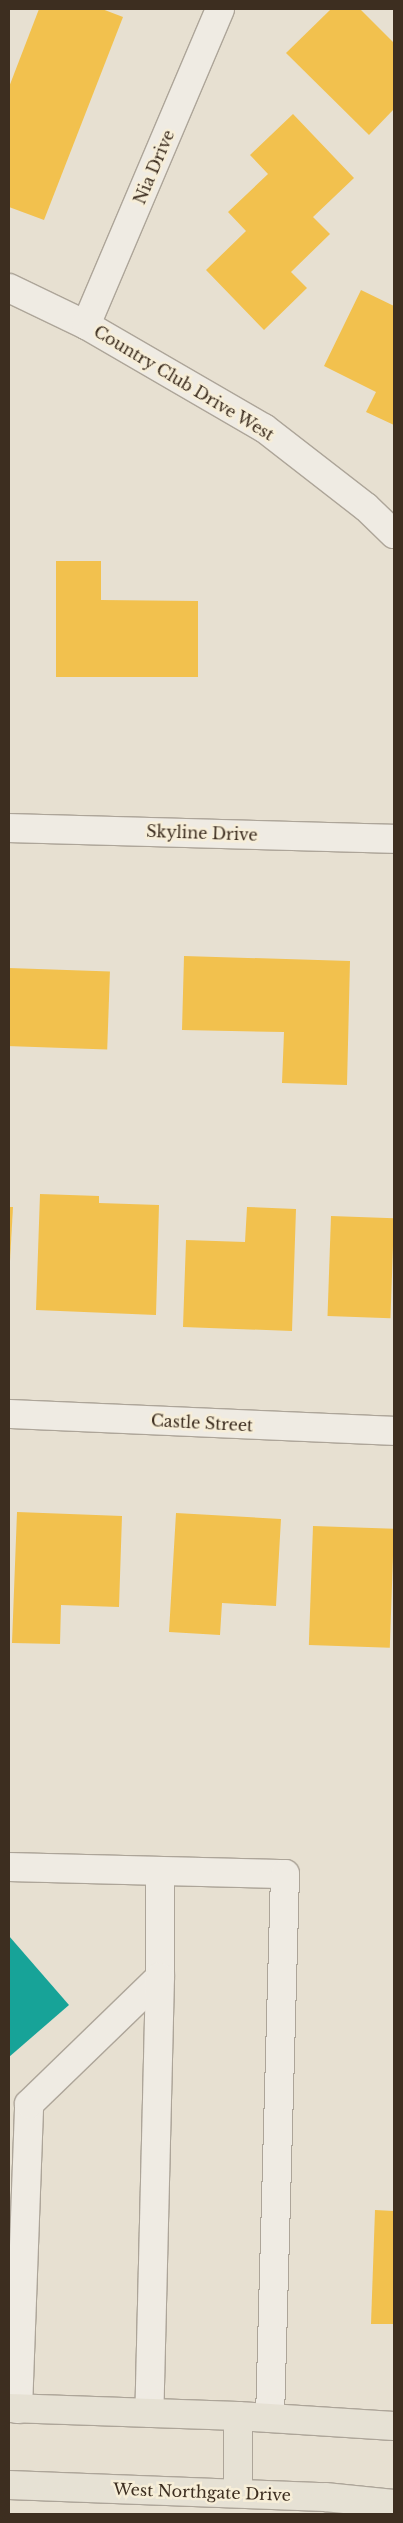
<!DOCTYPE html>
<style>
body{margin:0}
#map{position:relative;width:403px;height:2523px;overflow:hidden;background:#e7e0d1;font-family:"Libre Baskerville",serif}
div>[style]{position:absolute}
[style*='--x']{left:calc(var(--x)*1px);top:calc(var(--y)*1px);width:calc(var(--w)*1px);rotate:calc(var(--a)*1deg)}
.homes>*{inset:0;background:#f2c14e;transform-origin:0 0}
.public>*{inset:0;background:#17a398}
.roads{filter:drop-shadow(1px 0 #ada599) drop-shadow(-1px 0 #ada599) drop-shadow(0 1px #ada599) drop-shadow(0 -1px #ada599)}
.minor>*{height:28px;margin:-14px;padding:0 14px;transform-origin:14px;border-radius:14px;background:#efebe3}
.major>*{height:28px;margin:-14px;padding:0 14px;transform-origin:14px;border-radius:14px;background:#e6e1d4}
span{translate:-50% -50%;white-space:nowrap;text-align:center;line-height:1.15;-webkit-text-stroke:5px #f7eed8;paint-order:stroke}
.street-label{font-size:16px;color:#3d2e20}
.frame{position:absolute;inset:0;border:10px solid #3d2e20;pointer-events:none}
</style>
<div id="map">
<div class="homes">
<div style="clip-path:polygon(39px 9px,102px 9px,123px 17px,44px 220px,9px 207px,9px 87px)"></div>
<div style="clip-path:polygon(331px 9px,360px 9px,394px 43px,394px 109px,369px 135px,286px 53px)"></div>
<div style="clip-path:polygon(293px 114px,354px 178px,313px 217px,330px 234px,291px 272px,307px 288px,264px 330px,206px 270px,246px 231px,228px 212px,268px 174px,250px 155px)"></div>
<div style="clip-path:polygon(361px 290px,394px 306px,394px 425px,366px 412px,376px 392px,324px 366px)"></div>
<div style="clip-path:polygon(56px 561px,101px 561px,101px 600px,198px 601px,198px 677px,56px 677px)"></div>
<div style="clip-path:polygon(184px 956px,350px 961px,347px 1085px,282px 1083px,284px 1032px,182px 1030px)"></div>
<div style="left:9px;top:968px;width:101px;height:78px;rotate:2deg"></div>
<div style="clip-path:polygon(40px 1194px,99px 1196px,99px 1203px,159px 1205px,156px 1315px,36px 1310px)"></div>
<div style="clip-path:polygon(9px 1207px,13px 1207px,10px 1261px,9px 1261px)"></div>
<div style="clip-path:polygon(247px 1207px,296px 1209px,292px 1331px,183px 1327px,186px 1240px,245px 1242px)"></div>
<div style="left:331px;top:1216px;width:63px;height:100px;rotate:2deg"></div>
<div style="clip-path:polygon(17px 1512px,122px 1516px,119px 1607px,61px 1605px,60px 1644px,12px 1643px)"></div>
<div style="clip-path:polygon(176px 1513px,281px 1519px,276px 1606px,222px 1603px,220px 1635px,169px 1632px)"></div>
<div style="left:313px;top:1526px;width:81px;height:119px;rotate:2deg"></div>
<div style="clip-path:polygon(375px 2210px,394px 2211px,394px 2324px,371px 2324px)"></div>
</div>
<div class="public">
<div style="clip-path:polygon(9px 1936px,69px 2005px,9px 2057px)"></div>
</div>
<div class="roads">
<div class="minor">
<div style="--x:9;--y:288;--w:85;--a:25.7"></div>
<div style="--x:86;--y:325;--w:206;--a:30.1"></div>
<div style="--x:264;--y:428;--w:129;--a:37.8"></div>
<div style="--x:366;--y:507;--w:39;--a:44"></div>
<div style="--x:86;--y:325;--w:343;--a:-67"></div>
<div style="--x:9;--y:828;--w:385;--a:1.6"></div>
<div style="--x:9;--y:1414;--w:385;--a:2.5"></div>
<div style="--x:9;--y:1867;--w:276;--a:1.5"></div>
<div style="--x:285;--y:1874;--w:544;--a:91.58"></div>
<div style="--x:160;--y:1977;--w:106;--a:-90"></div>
<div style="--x:18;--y:2409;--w:305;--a:-87.9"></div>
<div style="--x:29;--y:2104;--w:182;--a:-44.1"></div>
<div style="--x:160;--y:1977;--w:436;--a:91.4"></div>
</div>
<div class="major">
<div style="--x:9;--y:2408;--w:229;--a:2"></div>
<div style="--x:238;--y:2416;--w:156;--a:3.7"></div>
<div style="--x:238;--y:2416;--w:77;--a:90"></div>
<div style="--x:9;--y:2485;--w:316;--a:2.2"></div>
<div style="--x:325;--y:2497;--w:69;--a:5.8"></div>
</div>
</div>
<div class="street-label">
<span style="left:154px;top:167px;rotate:-67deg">Nia Drive</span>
<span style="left:184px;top:383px;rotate:31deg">Country Club Drive West</span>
<span style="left:202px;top:833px;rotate:2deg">Skyline Drive</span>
<span style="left:202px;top:1423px;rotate:3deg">Castle Street</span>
<span style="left:202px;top:2492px;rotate:2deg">West Northgate Drive</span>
</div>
<div class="frame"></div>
</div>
